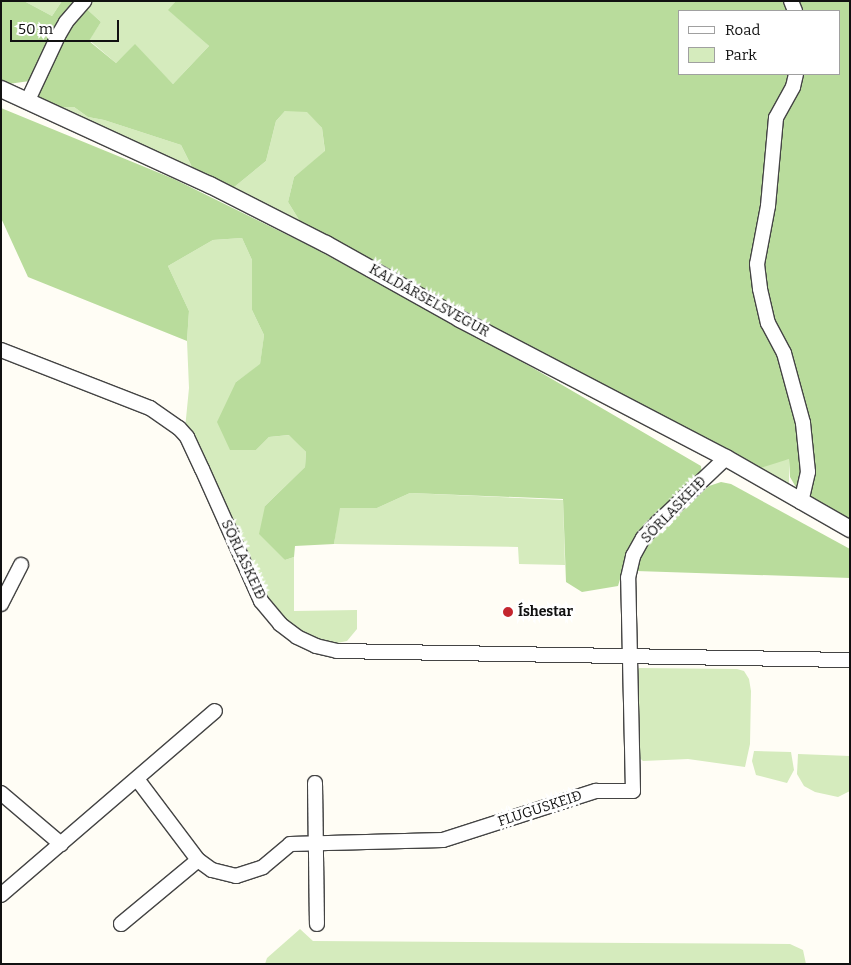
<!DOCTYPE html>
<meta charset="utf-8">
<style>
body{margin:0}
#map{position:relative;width:851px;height:965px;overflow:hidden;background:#fffdf5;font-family:Bitter,serif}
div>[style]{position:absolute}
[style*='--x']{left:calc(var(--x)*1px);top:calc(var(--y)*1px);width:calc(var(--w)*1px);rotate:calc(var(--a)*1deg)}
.green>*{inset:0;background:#d5ebbd}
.forest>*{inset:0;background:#b9dc9c}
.roads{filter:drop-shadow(1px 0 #444) drop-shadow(-1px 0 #444) drop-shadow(0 1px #444) drop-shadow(0 -1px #444)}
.minor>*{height:14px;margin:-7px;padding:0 7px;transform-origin:7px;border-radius:7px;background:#fff}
.tertiary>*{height:16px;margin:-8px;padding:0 8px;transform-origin:8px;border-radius:8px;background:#fff}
.dots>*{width:14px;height:14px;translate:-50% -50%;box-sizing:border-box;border:2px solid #fff;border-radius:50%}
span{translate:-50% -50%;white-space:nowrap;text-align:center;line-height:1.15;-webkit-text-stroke:5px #fff;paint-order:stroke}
.street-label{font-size:14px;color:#111}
.poi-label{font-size:14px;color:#111;font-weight:700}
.left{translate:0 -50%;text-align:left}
.frame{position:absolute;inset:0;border:2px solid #111;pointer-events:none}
.legend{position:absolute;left:678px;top:10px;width:162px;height:65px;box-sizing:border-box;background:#fff;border:1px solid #a0a0a0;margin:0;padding:6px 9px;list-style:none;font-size:15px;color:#111}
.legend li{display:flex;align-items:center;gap:10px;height:25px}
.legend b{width:25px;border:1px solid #a0a0a0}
.scale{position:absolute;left:10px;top:20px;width:109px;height:22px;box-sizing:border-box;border:2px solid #111;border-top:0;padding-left:6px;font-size:15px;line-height:18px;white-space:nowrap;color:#111;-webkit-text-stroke:4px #fff;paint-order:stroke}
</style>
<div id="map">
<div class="green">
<div style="clip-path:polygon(24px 1px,62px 1px,52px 16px)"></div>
<div style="clip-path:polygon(78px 1px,176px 1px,169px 10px,209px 46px,173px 84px,135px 45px,116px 63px,89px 40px,101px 22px)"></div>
<div style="clip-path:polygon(64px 107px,74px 107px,88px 117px,104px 120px,181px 145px,194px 171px,58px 114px)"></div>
<div style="clip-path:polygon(285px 111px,307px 111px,322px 128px,325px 152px,294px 177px,288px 202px,301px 223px,233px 188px,266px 161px,276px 121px)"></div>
<div style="clip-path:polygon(242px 238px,252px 260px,252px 310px,264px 335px,260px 365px,236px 382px,256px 450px,269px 437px,290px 435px,306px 452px,305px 467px,265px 506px,285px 560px,294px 557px,294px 611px,357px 610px,357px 629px,347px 641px,332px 644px,299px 630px,276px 612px,184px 439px,189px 388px,187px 341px,189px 311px,168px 266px,213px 240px)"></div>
<div style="clip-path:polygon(789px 459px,789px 486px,754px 470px,780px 460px)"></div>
<div style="clip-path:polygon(410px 493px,563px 500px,565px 565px,519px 564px,518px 547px,334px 544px,339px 508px,377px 508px)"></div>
<div style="clip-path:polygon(639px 668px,737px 669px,744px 671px,749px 679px,751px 691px,750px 744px,745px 767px,688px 759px,643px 761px,633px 752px,634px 675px)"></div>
<div style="clip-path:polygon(754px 751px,791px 752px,794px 770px,787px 783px,756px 775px,752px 761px)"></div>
<div style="clip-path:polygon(798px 754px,850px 756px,850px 791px,838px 797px,815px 792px,804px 786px,797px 774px)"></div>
<div style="clip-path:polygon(300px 929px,313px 941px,790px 944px,803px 950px,806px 964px,265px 964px,267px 958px)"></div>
</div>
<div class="forest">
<div style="clip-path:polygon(evenodd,1px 1px,24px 1px,52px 16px,62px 1px,78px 1px,101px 22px,89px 41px,116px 63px,135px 44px,173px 84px,209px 46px,168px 10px,176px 1px,850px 1px,850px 533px,808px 508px,790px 477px,789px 459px,754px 470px,716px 459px,301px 223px,288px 202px,294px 177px,325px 151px,322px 128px,307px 112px,285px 111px,276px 121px,266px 161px,233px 188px,194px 171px,181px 145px,104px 120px,88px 117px,74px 107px,64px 107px,58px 114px,38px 98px,44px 79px,1px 85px,1px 1px,680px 11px,840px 11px,840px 74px,680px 74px,680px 11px)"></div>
<div style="clip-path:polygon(1px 108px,174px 179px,314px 248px,533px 368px,701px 466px,702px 476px,626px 559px,618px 586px,582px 592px,566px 582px,563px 499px,410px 493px,377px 508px,340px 508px,334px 544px,295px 546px,294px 557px,285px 560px,259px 534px,265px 506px,305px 467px,306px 452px,289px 435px,269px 437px,256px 450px,230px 450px,217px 422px,236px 382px,260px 364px,264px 335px,252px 310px,252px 260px,242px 238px,213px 240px,168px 266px,189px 311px,187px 341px,28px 277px,1px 218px)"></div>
<div style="clip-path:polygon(721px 482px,731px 484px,850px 549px,850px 578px,636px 571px,639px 556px,647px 543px,709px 486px)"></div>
</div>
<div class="roads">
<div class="minor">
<div style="--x:791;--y:1;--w:11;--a:68"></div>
<div style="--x:796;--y:74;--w:13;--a:103"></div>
<div style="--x:793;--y:87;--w:35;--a:119"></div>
<div style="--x:776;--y:118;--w:88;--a:95.2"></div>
<div style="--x:768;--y:206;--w:59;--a:100.7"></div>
<div style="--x:757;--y:264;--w:25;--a:83"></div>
<div style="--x:760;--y:289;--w:35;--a:77"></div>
<div style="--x:768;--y:323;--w:34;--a:62"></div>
<div style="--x:784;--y:353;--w:73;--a:74.8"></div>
<div style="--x:803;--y:423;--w:49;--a:84.2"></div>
<div style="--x:808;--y:472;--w:31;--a:103"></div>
<div style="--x:28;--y:100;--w:71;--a:-64.9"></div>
<div style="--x:58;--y:36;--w:16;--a:-60"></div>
<div style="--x:66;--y:22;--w:28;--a:-49"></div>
<div style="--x:1;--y:350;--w:160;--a:21.3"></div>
<div style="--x:150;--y:408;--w:35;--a:35"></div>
<div style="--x:179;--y:428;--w:12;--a:48"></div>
<div style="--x:187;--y:437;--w:35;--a:65"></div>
<div style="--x:202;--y:469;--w:145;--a:65.9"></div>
<div style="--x:261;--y:601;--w:30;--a:50"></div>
<div style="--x:280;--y:624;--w:21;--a:37"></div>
<div style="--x:297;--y:637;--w:21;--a:25"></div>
<div style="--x:316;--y:646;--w:22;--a:13"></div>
<div style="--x:337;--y:651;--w:513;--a:1.01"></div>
<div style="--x:1;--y:604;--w:44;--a:-62.9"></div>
<div style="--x:137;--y:779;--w:101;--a:53"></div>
<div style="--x:198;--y:860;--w:17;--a:36"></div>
<div style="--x:212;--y:870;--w:25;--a:14"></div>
<div style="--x:236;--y:876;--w:28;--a:-18"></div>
<div style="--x:263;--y:867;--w:35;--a:-40"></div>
<div style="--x:290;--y:844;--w:153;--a:-1.5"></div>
<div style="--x:443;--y:840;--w:161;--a:-17.8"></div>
<div style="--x:596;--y:791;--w:37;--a:0"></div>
<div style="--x:633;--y:791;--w:213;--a:-91.3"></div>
<div style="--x:628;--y:578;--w:23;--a:-77"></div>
<div style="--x:633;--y:556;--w:21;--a:-61"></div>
<div style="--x:643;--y:538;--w:22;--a:-47"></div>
<div style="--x:658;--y:522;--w:93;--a:-43.3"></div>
<div style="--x:315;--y:783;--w:141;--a:89.2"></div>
<div style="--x:1;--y:793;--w:79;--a:40.4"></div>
<div style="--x:1;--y:895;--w:282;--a:-40.7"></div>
<div style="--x:121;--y:924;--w:100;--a:-39.7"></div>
</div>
<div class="tertiary">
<div style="--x:1;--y:89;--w:230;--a:24.7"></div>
<div style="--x:210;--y:185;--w:130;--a:27"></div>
<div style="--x:326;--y:244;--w:154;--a:29.2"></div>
<div style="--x:460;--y:319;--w:300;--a:27.6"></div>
<div style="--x:726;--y:458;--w:143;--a:29.8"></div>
</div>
</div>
<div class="dots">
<div style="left:508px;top:612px;background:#c4262e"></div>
</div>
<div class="street-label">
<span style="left:429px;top:301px;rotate:29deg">KALDÁRSELSVEGUR</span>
<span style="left:674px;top:510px;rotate:-46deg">SÖRLASKEIÐ</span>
<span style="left:243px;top:560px;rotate:65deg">SÖRLASKEIÐ</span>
<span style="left:540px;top:809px;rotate:-18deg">FLUGUSKEIÐ</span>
</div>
<div class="poi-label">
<span class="left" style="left:518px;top:612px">Íshestar</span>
</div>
<div class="frame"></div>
<ul class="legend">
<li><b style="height:6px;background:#fff"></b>Road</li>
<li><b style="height:14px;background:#d5ebbd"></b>Park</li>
</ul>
<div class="scale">50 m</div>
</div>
